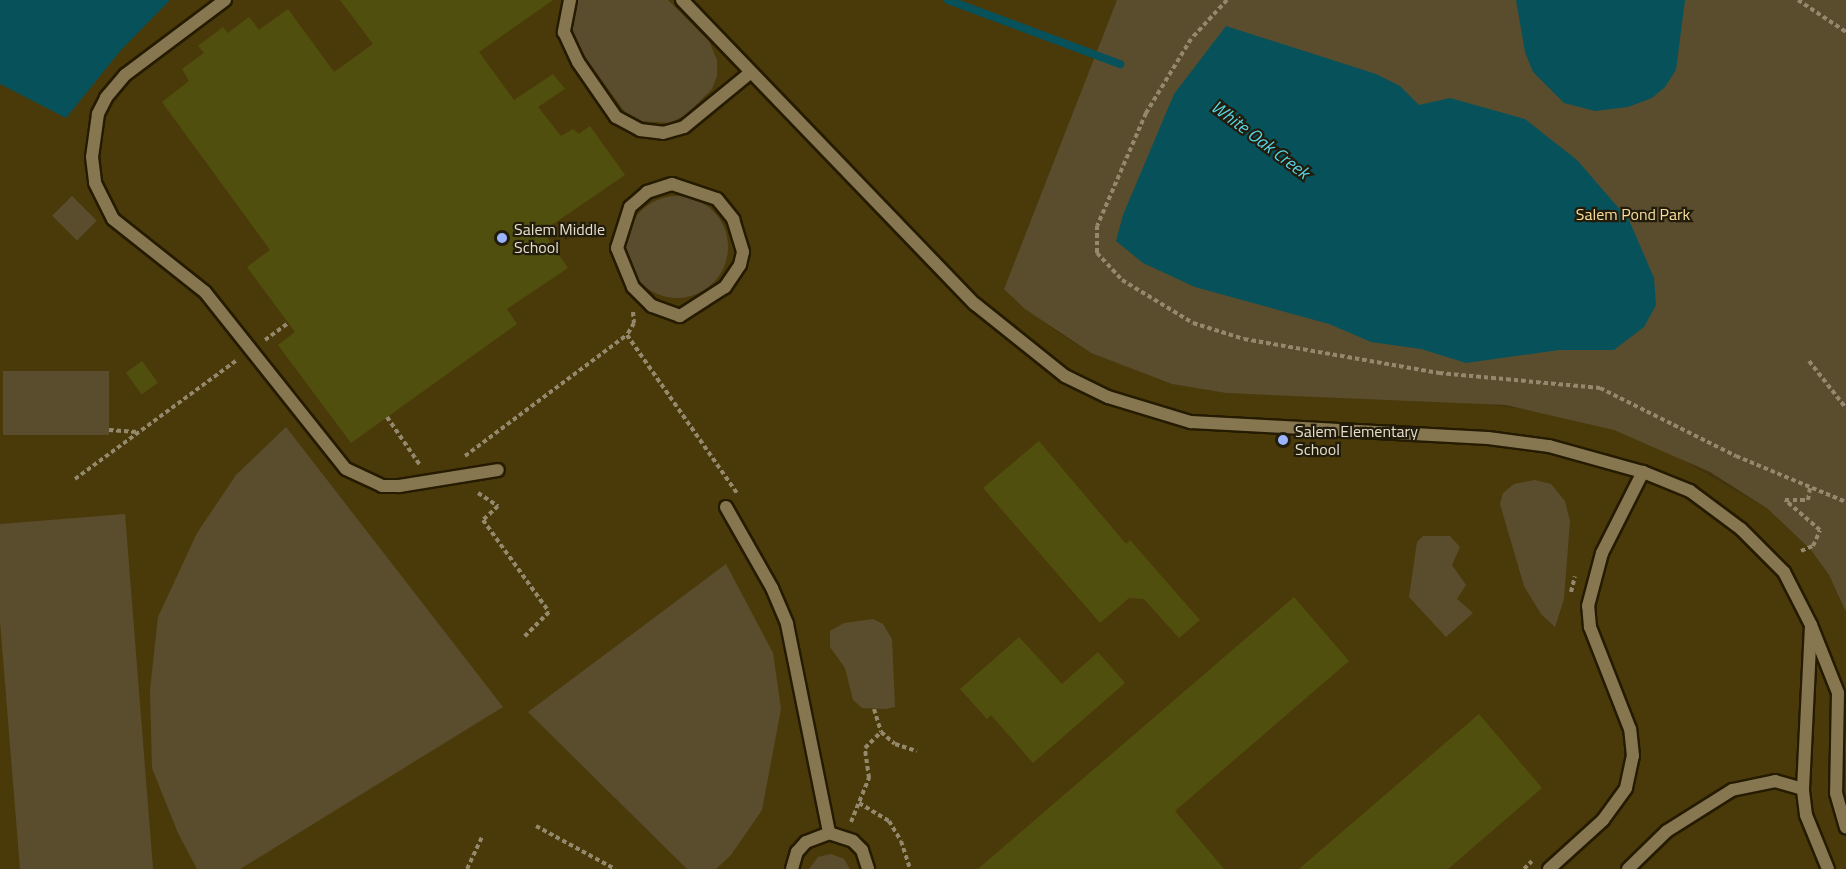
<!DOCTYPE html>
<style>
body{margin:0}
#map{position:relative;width:1846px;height:869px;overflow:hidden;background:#41330d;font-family:"Titillium Web",sans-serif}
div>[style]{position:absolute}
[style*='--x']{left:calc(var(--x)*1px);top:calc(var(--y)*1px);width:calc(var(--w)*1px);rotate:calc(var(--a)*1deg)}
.built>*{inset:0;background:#4b3a09}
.green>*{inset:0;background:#5a4d2d;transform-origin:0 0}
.round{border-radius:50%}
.water>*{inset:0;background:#07515a}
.stream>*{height:8px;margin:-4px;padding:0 4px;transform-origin:4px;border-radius:4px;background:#07515a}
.building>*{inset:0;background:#514f0e;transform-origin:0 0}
.path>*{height:4px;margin-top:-2px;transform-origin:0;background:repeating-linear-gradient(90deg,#94896c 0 4.5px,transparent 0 7.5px)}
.roads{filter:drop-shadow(2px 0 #251b01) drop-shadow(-2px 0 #251b01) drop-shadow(0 2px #251b01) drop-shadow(0 -2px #251b01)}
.lane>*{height:12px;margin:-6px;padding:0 6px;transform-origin:6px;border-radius:6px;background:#867751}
.dots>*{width:16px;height:16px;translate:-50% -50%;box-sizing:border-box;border:3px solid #221c0c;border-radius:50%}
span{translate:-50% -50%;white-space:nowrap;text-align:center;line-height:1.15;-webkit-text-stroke:4.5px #221c0c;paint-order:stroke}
.park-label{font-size:16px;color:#fade9b}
.poi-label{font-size:16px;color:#e6deca}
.left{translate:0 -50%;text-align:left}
.water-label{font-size:18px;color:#57d5e7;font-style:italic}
</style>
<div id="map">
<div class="built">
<div style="clip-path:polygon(0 0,1117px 0,1004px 289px,1057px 332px,1091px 353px,1172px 384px,1226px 393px,1462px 401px,1552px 413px,1614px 430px,1665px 450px,1768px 509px,1811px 550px,1829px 575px,1846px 612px,1846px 869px,0 869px)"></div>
</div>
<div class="green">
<div style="clip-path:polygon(578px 0,668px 0,709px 41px,717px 60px,717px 76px,712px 89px,686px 115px,669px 123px,641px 121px,625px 112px,576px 45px,571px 31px)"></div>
<div style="clip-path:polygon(1117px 0,1846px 0,1846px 612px,1829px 575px,1811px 550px,1768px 509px,1710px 472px,1614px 430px,1506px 405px,1226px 393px,1172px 384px,1091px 353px,1025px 309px,1004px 289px)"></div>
<div class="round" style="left:626px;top:196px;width:102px;height:102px"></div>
<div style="left:72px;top:196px;width:35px;height:28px;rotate:45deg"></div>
<div style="left:109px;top:371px;width:64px;height:106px;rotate:90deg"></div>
<div style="clip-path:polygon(286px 427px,503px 707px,240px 869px,197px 869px,178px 833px,152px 768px,150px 690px,158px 617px,197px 533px,236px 475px)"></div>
<div style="clip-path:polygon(1535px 480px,1551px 484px,1565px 501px,1570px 521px,1564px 599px,1555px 627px,1541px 614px,1524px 586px,1500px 504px,1503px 493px,1514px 484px)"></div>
<div style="clip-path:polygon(125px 514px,153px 869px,20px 869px,0 621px,0 524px)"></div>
<div style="clip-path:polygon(1423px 536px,1450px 536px,1460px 547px,1452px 565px,1466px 585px,1457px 599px,1473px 613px,1446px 637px,1409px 597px,1417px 542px)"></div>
<div style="clip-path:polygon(726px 564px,773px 653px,781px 709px,762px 810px,731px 855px,716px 869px,687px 869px,528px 712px)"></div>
<div style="clip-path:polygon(873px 619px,883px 624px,892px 639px,895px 707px,886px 709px,862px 708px,853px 700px,845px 668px,830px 647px,830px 631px,844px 623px)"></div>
<div style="clip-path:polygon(831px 854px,844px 859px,850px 869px,809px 869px,818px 857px)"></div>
</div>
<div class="water">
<div style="clip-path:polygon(0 0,170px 0,121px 50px,66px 118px,0 84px)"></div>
<div style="clip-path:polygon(1516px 0,1685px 0,1676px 70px,1665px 87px,1652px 98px,1628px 107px,1595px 111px,1564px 103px,1533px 72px,1525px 52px)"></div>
<div style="clip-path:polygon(1226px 26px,1376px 74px,1400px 86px,1419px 105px,1450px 98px,1525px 119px,1577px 160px,1629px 220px,1654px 278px,1656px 305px,1644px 327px,1614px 350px,1559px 350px,1466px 363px,1421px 349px,1371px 342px,1329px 324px,1195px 287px,1143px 263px,1116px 241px,1123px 215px,1174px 94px)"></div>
</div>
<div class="stream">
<div style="--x:948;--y:0;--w:184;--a:20.4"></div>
</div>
<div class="building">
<div style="clip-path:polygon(340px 0,553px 0,479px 52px,514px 100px,553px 74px,565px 89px,538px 107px,561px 136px,573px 129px,579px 134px,590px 126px,625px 175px,543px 231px,568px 268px,507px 309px,517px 324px,351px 443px,278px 345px,295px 332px,247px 267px,270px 250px,162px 102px,189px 81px,182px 69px,204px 53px,198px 46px,223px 27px,228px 33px,249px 17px,259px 30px,288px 9px,334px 72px,373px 44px)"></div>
<div style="left:142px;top:361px;width:27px;height:20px;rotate:54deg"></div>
<div style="clip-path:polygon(1039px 441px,1126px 544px,1130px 540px,1200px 620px,1179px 638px,1144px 599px,1129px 598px,1100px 623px,983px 488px)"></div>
<div style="clip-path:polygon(1294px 597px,1349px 661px,1175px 811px,1224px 869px,978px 869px)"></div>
<div style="clip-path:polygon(1019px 637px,1062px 684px,1098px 652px,1125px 683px,1033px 763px,991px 715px,987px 719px,960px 689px)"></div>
<div style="clip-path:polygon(1479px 714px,1542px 788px,1448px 869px,1299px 869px)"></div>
</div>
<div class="path">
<div style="--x:1227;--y:0;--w:53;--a:132.7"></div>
<div style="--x:1191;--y:39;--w:87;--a:121.3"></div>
<div style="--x:1146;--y:113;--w:123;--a:113.4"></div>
<div style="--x:1097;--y:226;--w:27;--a:90"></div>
<div style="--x:1097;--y:253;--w:37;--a:47"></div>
<div style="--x:1122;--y:280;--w:83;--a:31.2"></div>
<div style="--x:1193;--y:323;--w:53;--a:17.4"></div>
<div style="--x:1244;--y:339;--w:198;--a:9.9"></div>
<div style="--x:1439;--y:373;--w:162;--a:5.3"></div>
<div style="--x:1600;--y:388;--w:152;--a:26.6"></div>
<div style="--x:1736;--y:456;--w:119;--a:22.7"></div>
<div style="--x:1798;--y:0;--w:58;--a:33.7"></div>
<div style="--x:633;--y:312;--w:11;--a:85"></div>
<div style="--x:634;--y:323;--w:14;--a:120"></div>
<div style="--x:627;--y:335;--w:193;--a:55.2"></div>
<div style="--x:265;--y:340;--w:29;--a:-36"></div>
<div style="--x:1809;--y:361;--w:60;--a:51.8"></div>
<div style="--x:387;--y:417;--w:58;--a:55.5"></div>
<div style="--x:109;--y:430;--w:28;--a:4"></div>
<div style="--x:465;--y:456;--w:202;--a:-36.8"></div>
<div style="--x:75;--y:479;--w:201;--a:-36.3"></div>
<div style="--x:478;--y:493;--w:24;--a:33"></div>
<div style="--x:498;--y:506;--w:21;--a:137"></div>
<div style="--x:483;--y:520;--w:113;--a:54.3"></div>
<div style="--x:549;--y:612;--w:35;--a:135"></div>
<div style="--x:1801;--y:551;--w:13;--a:-23"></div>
<div style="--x:1813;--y:546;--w:17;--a:-66"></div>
<div style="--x:1820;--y:530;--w:46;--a:-139.4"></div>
<div style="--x:1785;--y:500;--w:23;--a:0"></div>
<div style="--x:1808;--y:500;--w:12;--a:-81"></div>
<div style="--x:1571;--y:592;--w:16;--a:-76"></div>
<div style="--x:874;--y:709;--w:24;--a:73"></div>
<div style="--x:859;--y:803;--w:35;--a:31"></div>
<div style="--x:889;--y:821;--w:23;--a:59"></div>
<div style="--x:901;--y:841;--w:29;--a:72"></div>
<div style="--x:851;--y:822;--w:48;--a:-67.8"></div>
<div style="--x:869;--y:778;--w:30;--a:-98"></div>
<div style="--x:865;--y:748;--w:23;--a:-45"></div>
<div style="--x:881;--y:732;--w:18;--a:41"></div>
<div style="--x:895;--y:744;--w:23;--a:18"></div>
<div style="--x:536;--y:826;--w:90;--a:28.6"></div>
<div style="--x:467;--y:869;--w:35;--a:-65"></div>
<div style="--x:1524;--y:869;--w:11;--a:-45"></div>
</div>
<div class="roads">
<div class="lane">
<div style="--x:225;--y:0;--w:125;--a:143.1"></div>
<div style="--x:125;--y:75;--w:30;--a:130"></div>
<div style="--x:106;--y:98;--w:18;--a:117"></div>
<div style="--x:98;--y:114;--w:43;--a:97.9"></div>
<div style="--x:92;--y:157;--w:26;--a:83"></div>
<div style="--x:95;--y:183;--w:40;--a:63.4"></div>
<div style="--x:113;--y:219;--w:117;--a:38.4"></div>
<div style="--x:205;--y:292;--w:226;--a:51.5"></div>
<div style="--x:346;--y:469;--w:40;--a:25"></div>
<div style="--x:382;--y:486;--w:17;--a:0"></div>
<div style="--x:399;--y:486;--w:100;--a:-9.2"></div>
<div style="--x:570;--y:0;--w:33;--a:101"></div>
<div style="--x:564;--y:32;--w:33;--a:65"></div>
<div style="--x:578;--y:62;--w:67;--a:55.4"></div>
<div style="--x:616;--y:117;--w:27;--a:28"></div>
<div style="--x:640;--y:130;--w:23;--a:7"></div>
<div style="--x:663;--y:133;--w:22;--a:-16"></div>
<div style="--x:684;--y:127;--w:85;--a:-39.3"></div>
<div style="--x:682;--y:0;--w:422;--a:46.1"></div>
<div style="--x:975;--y:304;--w:115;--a:38.7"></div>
<div style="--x:1065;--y:376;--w:48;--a:26"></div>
<div style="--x:1108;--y:397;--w:87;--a:16.8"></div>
<div style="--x:1191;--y:422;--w:297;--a:3.1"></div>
<div style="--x:1488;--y:438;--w:62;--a:7.5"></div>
<div style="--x:1549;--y:446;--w:98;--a:15.5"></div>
<div style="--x:1643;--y:472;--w:51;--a:22"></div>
<div style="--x:1690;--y:491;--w:64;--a:36.7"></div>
<div style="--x:1741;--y:529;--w:61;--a:45"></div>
<div style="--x:1784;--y:572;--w:59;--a:63"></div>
<div style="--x:672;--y:184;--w:47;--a:18.4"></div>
<div style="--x:717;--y:199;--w:26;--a:51"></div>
<div style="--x:733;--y:219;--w:34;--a:73"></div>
<div style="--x:743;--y:252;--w:13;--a:103"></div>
<div style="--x:740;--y:265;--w:27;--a:124"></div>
<div style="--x:725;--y:287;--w:54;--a:147.2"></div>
<div style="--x:680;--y:316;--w:30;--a:-160"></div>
<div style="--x:652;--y:306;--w:27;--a:-135"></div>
<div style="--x:633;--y:287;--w:42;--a:-112.3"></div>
<div style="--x:617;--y:248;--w:43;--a:-72.4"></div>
<div style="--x:630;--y:207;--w:23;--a:-41"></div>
<div style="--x:647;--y:192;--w:26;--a:-18"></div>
<div style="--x:726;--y:507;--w:93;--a:60.4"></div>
<div style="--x:772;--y:588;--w:39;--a:67"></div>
<div style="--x:787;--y:624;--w:213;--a:78.6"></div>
<div style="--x:792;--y:869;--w:18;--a:-74"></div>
<div style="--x:797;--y:852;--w:13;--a:-48"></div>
<div style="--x:806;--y:842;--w:25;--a:-21"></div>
<div style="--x:829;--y:833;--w:25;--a:18"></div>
<div style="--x:853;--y:841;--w:13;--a:45"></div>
<div style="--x:862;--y:850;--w:20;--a:72"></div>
<div style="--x:1549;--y:869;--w:73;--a:-42.2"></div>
<div style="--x:1603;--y:820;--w:39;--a:-54"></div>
<div style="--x:1626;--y:788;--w:33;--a:-78"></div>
<div style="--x:1633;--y:756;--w:27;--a:-96"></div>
<div style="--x:1630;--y:729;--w:110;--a:-111.4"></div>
<div style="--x:1590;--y:627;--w:21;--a:-95"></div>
<div style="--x:1588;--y:606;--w:55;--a:-75.2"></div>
<div style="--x:1602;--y:553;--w:91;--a:-63.2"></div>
<div style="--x:1628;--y:869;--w:54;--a:-44.3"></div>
<div style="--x:1667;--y:831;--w:77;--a:-32.2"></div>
<div style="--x:1732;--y:790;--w:44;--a:-11.8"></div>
<div style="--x:1775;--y:781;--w:29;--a:16"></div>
<div style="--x:1828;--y:869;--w:58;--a:-112.2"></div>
<div style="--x:1806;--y:815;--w:26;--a:-97"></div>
<div style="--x:1803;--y:789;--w:164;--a:-87.2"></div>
<div style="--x:1811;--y:625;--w:73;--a:68.3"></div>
<div style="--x:1838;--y:693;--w:100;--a:91.1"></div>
<div style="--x:1836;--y:793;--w:36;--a:74"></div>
</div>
</div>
<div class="dots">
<div style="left:502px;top:238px;background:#9ab5fd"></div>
<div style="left:1283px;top:440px;background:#9ab5fd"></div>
</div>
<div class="park-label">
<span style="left:1633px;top:214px">Salem Pond Park</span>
</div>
<div class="poi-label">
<span class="left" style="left:514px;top:238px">Salem Middle<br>School</span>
<span class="left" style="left:1295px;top:440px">Salem Elementary<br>School</span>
</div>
<div class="water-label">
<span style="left:1260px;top:140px;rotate:37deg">White Oak Creek</span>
</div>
</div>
